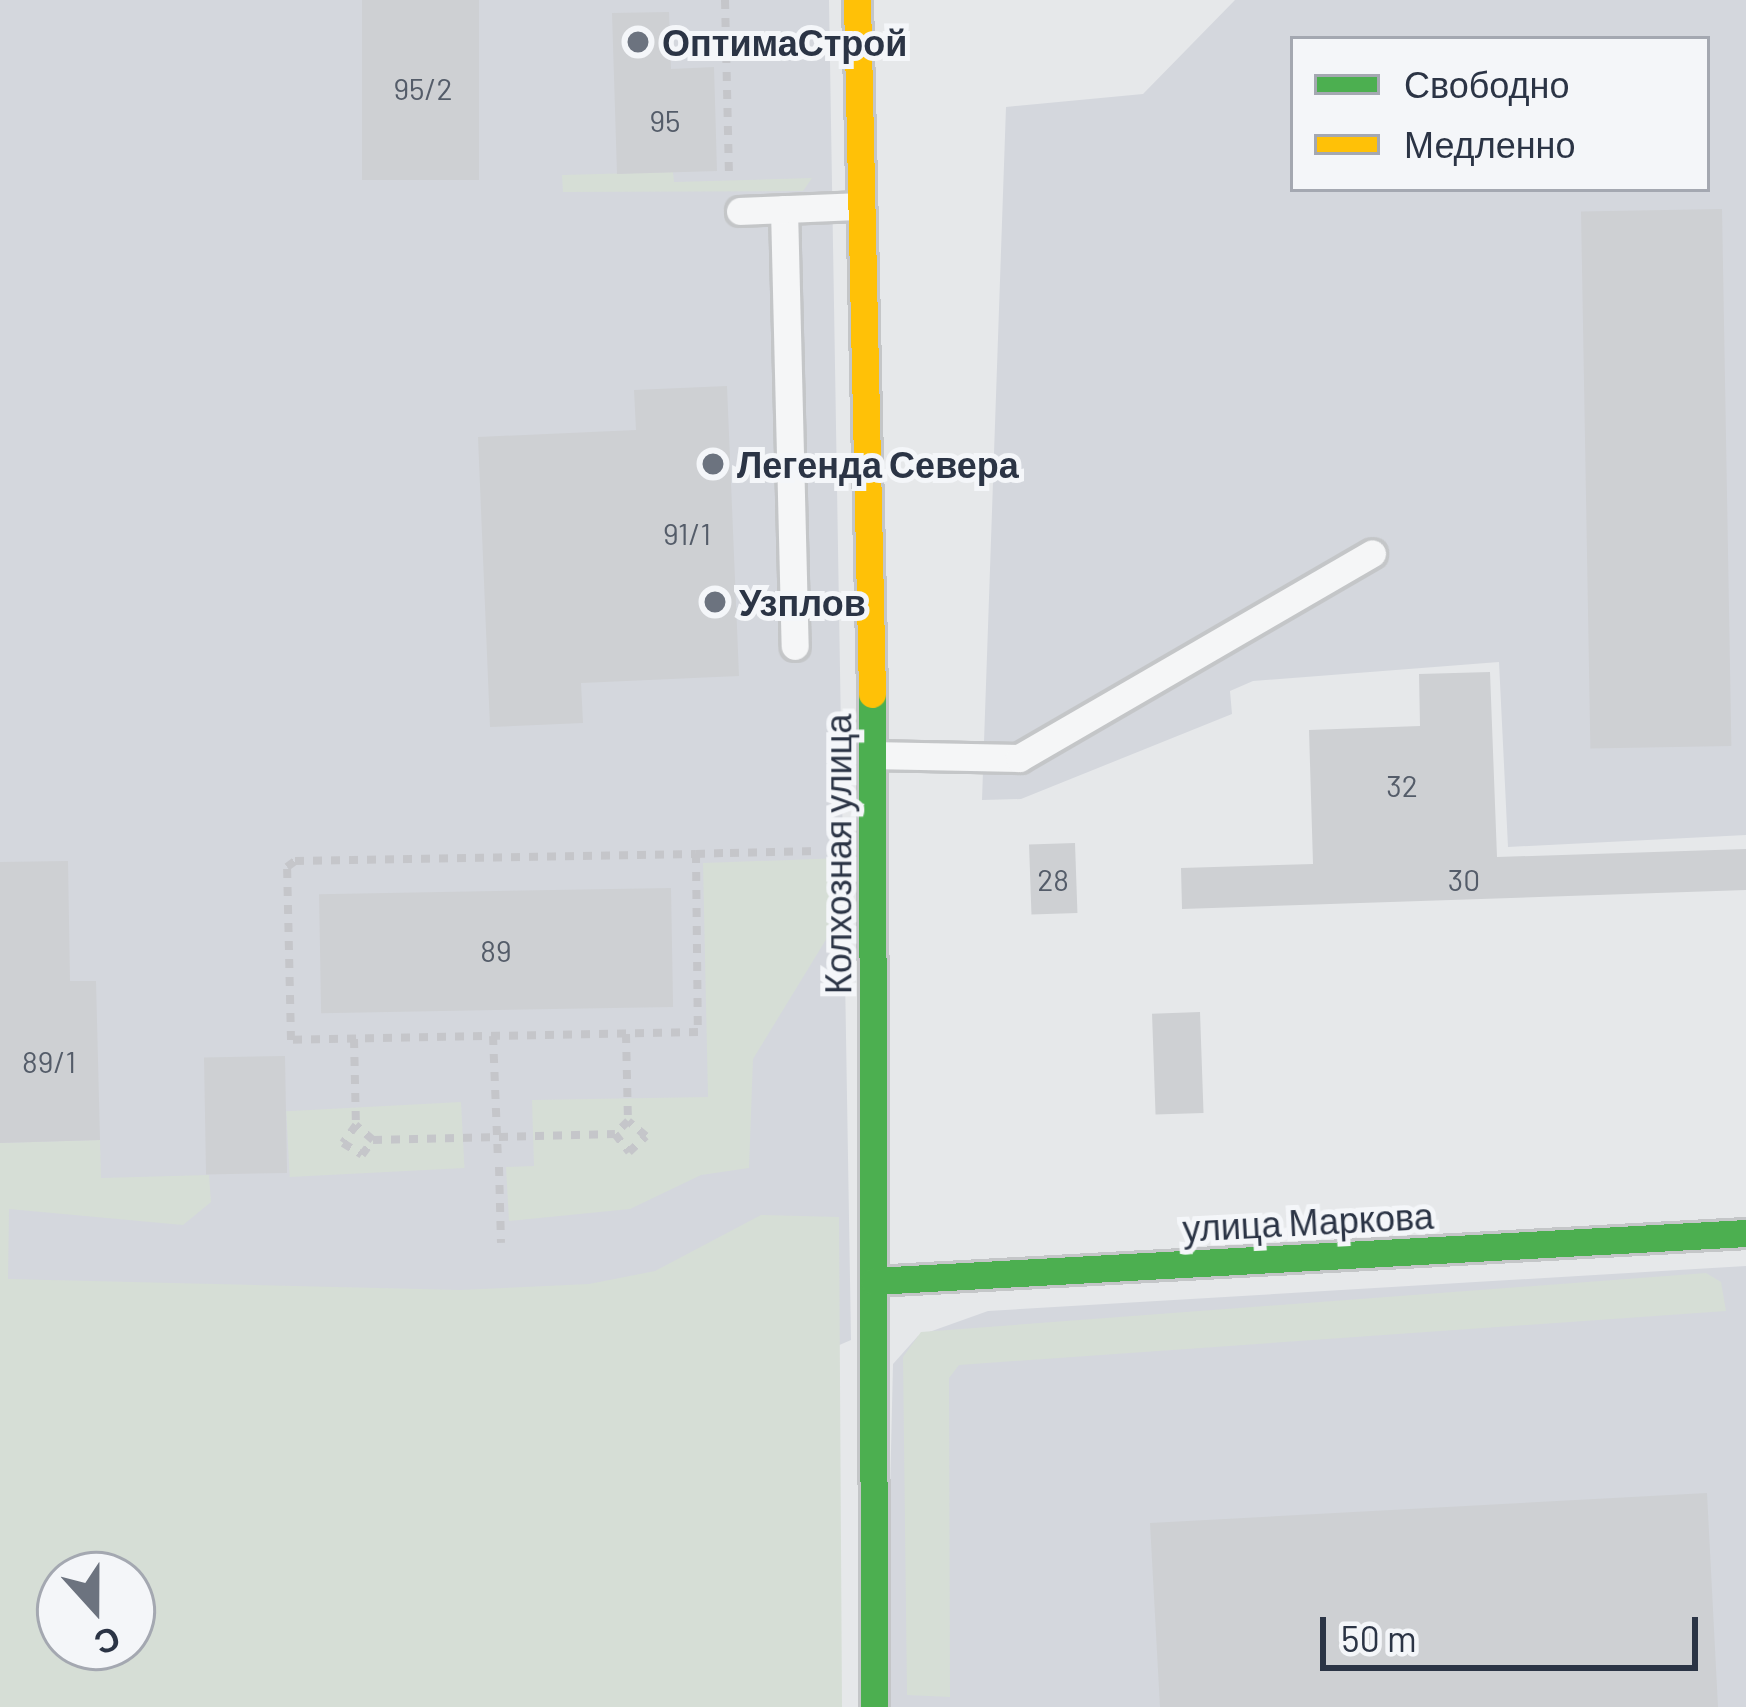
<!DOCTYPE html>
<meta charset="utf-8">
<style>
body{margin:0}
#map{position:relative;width:1746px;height:1707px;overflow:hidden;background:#e6e8ea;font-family:Barlow,sans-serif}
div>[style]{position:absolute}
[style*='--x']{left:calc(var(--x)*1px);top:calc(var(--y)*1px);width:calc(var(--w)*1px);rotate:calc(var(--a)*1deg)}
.built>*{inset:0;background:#d4d7dd}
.green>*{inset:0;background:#d6ded6;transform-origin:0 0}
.building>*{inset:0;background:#ced0d3;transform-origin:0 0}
.path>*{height:8px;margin-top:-4px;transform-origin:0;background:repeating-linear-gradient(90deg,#c5c6ca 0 9px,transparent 0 18px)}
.roads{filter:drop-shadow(3px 0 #c4c6c8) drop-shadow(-3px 0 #c4c6c8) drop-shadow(0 3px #c4c6c8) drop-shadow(0 -3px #c4c6c8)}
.lane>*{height:27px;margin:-13.5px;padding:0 13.5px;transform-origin:13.5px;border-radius:13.5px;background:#f5f6f7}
.fast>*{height:27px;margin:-13.5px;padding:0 13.5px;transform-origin:13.5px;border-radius:13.5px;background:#4caf50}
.slow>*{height:27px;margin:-13.5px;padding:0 13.5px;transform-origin:13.5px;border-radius:13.5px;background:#ffc107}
.dots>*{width:33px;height:33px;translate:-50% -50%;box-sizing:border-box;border:6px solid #f4f6f9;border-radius:50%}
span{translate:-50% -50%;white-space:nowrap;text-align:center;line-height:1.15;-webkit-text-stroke:10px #f4f6f9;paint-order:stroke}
.number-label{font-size:30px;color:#545c69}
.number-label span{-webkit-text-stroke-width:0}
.poi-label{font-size:36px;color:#2b3445;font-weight:700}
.left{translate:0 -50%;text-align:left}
.street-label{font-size:36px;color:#2b3445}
.legend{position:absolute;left:1290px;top:36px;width:420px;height:156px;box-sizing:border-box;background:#f4f6f9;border:3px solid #a4a8b1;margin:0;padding:15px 21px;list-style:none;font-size:36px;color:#2b3445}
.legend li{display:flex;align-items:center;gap:24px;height:60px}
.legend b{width:60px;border:3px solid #a4a8b1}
.north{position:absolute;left:36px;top:1551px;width:120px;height:120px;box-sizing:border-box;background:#f4f6f9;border:3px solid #a4a8b1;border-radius:50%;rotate:159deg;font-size:33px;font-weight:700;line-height:48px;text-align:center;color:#2b3445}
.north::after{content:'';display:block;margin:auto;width:42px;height:54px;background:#6c737f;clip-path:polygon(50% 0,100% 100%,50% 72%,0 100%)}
.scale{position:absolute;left:1320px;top:1617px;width:378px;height:54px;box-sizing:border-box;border:6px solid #2b3445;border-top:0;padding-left:15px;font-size:36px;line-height:42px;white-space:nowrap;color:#2b3445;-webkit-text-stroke:9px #f4f6f9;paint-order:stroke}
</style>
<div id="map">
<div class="built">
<div style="clip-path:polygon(evenodd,0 0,829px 0,851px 1340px,0 1707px,0 0,60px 1575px,132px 1575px,132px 1647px,60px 1647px,60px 1575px)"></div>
<div style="clip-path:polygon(evenodd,1235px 0,1746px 0,1746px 835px,1508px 847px,1499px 662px,1253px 681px,1230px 691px,1232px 714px,1021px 799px,982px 800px,1006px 107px,1143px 94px,1235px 0,1293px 39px,1707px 39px,1707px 189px,1293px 189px,1293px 39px)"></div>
<div style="clip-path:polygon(1746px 1266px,1746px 1707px,885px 1707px,893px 1364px,918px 1336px,988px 1311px)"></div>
</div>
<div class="green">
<div style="clip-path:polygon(673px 172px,674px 182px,812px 178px,803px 191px,563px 192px,562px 175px)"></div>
<div style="clip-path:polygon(842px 858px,841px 915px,753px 1059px,749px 1168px,701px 1175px,630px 1209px,509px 1221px,506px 1167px,534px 1166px,532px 1100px,708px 1097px,703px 863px)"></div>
<div style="left:461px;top:1102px;width:66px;height:175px;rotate:87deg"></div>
<div style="clip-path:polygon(evenodd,100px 1140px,101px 1178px,209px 1175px,211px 1202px,183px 1225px,9px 1209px,8px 1279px,460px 1290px,589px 1284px,655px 1271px,761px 1215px,839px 1217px,842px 1707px,0 1707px,0 1143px,100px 1140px,60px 1575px,132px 1575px,132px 1647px,60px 1647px,60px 1575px)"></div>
<div style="clip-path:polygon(1706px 1273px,1721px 1282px,1726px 1311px,959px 1365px,949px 1378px,950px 1697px,907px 1695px,903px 1357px,921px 1332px)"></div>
</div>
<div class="building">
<div style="left:362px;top:0;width:117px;height:180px"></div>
<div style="clip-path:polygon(669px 12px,671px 69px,714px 67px,717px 171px,617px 174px,612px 13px)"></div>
<div style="left:1722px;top:209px;width:537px;height:141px;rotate:89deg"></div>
<div style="clip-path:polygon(727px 386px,739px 676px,581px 683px,583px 723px,490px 727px,478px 437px,636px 430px,634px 390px)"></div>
<div style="clip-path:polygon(1490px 672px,1497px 857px,1746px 849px,1746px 890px,1182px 909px,1181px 868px,1313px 864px,1309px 730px,1420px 726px,1419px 674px)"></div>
<div style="left:1075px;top:843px;width:70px;height:46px;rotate:88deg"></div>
<div style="clip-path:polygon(68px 861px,70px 981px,96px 981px,100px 1140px,0 1143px,0 862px)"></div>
<div style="left:671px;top:888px;width:119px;height:352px;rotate:89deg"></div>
<div style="left:1200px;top:1012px;width:101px;height:48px;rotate:88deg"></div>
<div style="left:285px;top:1056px;width:117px;height:81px;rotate:89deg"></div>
<div style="clip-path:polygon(1707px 1493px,1718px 1707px,1160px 1707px,1150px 1523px)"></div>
</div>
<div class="path">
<div style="--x:725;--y:0;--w:174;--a:88.7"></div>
<div style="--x:670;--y:54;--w:56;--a:-1"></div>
<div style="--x:696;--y:854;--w:178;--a:89.4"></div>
<div style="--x:698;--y:1032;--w:407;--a:178.9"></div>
<div style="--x:291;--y:1040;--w:173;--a:-91.3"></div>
<div style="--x:287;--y:867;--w:10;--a:-37"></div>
<div style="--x:295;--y:861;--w:401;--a:-1"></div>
<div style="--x:696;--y:854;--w:34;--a:-2"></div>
<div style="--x:730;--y:853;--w:87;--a:-1.3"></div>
<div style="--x:626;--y:1034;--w:87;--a:88.7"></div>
<div style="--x:628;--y:1121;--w:18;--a:135"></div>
<div style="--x:615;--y:1134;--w:23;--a:52"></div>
<div style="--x:629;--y:1152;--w:23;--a:-43"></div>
<div style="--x:646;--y:1136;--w:23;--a:-140"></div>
<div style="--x:493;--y:1036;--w:125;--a:87.7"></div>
<div style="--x:354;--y:1039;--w:86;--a:88.7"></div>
<div style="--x:356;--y:1125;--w:22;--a:126"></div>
<div style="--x:343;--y:1143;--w:22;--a:32"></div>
<div style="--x:362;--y:1155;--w:19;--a:-54"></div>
<div style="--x:373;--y:1140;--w:23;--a:-139"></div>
<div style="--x:373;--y:1140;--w:242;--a:-1.4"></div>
<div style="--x:499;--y:1167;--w:76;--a:88.5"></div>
</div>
<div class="roads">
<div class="lane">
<div style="--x:784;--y:209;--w:437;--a:88.6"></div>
<div style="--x:740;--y:211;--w:121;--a:-2.4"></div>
<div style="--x:872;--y:755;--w:147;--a:1.2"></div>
<div style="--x:1019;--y:758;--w:408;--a:-30.1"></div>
</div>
<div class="fast">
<div style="--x:872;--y:694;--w:1013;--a:89.89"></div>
<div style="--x:874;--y:1281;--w:873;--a:-3.15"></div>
</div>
<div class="slow">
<div style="--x:857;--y:0;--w:694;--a:88.76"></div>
</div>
</div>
<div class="dots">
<div style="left:638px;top:42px;background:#6c737f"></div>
<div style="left:713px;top:464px;background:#6c737f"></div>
<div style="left:715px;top:602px;background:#6c737f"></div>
</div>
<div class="number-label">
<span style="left:423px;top:88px">95/2</span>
<span style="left:665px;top:120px">95</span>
<span style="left:687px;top:533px">91/1</span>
<span style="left:1402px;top:785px">32</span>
<span style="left:1053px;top:879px">28</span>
<span style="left:1464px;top:879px">30</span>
<span style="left:496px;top:950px">89</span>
<span style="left:49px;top:1061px">89/1</span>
</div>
<div class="poi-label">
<span class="left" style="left:662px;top:42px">ОптимаСтрой</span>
<span class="left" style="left:737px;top:464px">Легенда Севера</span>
<span class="left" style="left:739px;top:602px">Узплов</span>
</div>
<div class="street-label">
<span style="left:837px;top:854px;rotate:-90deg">Колхозная улица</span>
<span style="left:1308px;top:1221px;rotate:-3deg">улица Маркова</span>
</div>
<ul class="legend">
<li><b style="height:15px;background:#4caf50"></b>Свободно</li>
<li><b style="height:15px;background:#ffc107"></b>Медленно</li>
</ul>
<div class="north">С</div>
<div class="scale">50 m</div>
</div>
